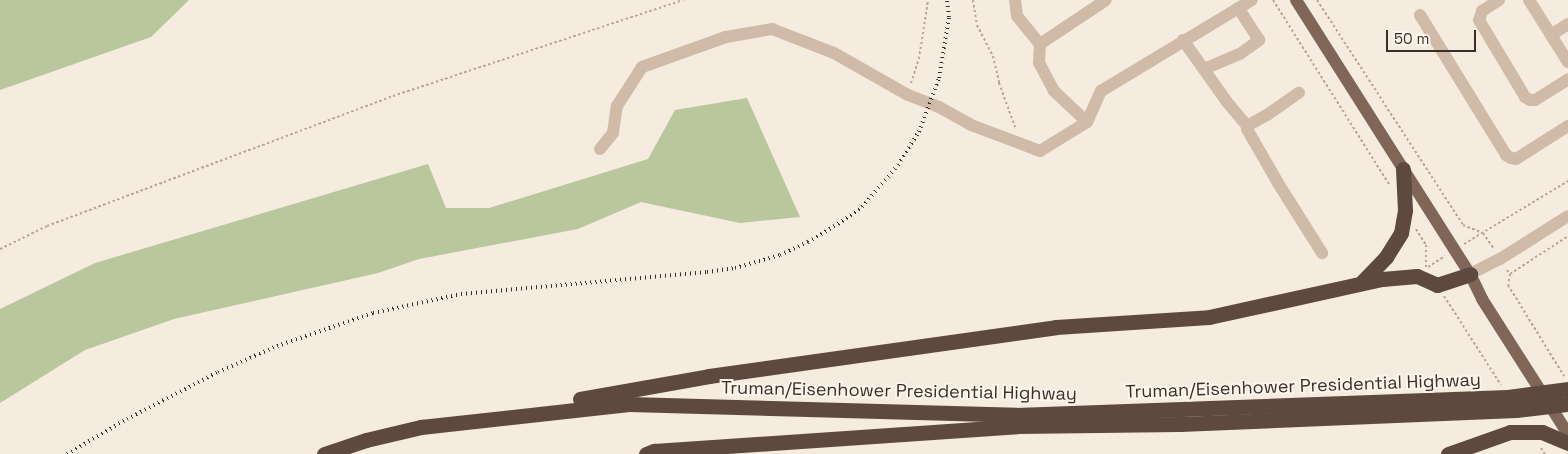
<!DOCTYPE html>
<style>
body{margin:0}
#map{position:relative;width:1568px;height:454px;overflow:hidden;background:#f5ebde;font-family:"Space Grotesk",sans-serif}
div>[style]{position:absolute}
[style*='--x']{left:calc(var(--x)*1px);top:calc(var(--y)*1px);width:calc(var(--w)*1px);rotate:calc(var(--a)*1deg)}
.green>*{inset:0;background:#b8c79c}
.path>*{height:2px;margin-top:-1px;transform-origin:0;background:repeating-linear-gradient(90deg,#bba592 0 2.5px,transparent 0 5px)}
.minor>*{height:12px;margin:-6px;padding:0 6px;transform-origin:6px;border-radius:6px;background:#cfbba8}
.major>*{height:12px;margin:-6px;padding:0 6px;transform-origin:6px;border-radius:6px;background:#7f6658}
.highway>*{height:15px;margin:-7.5px;padding:0 7.5px;transform-origin:7.5px;border-radius:7.5px;background:#5d493f}
.rail>*{height:4px;margin-top:-2px;transform-origin:0;background:repeating-linear-gradient(90deg,#3b2f29 0 1px,transparent 0 5px)}
span{translate:-50% -50%;white-space:nowrap;text-align:center;line-height:1.15;-webkit-text-stroke:4px #fcf5ec;paint-order:stroke}
.street-label{font-size:18px;color:#3b2f29}
.scale{position:absolute;left:1386px;top:30px;width:90px;height:22px;box-sizing:border-box;border:2px solid #3b2f29;border-top:0;padding-left:6px;font-size:15px;line-height:18px;white-space:nowrap;color:#3b2f29;-webkit-text-stroke:4px #fcf5ec;paint-order:stroke}
</style>
<div id="map">
<div class="green">
<div style="clip-path:polygon(0 0,189px 0,151px 37px,0 90px)"></div>
<div style="clip-path:polygon(747px 98px,800px 217px,740px 223px,641px 202px,578px 229px,419px 259px,378px 273px,174px 319px,85px 350px,0 403px,0 309px,95px 263px,428px 164px,446px 208px,489px 208px,648px 159px,675px 110px)"></div>
</div>
<div class="path">
<div style="--x:973;--y:0;--w:25;--a:81"></div>
<div style="--x:977;--y:25;--w:35;--a:63"></div>
<div style="--x:993;--y:56;--w:28;--a:77"></div>
<div style="--x:999;--y:83;--w:47;--a:70"></div>
<div style="--x:1273;--y:0;--w:218;--a:57.8"></div>
<div style="--x:1317;--y:0;--w:268;--a:57"></div>
<div style="--x:1463;--y:225;--w:22;--a:22"></div>
<div style="--x:1483;--y:233;--w:19;--a:55"></div>
<div style="--x:911;--y:83;--w:25;--a:-72"></div>
<div style="--x:919;--y:59;--w:60;--a:-81.3"></div>
<div style="--x:1416;--y:229;--w:19;--a:58"></div>
<div style="--x:1426;--y:245;--w:22;--a:90"></div>
<div style="--x:1464;--y:244;--w:122;--a:-31.2"></div>
<div style="--x:0;--y:249;--w:52;--a:-26.1"></div>
<div style="--x:47;--y:226;--w:370;--a:-20.6"></div>
<div style="--x:393;--y:96;--w:306;--a:-18.3"></div>
<div style="--x:1428;--y:267;--w:20;--a:-33"></div>
<div style="--x:1507;--y:270;--w:5;--a:53"></div>
<div style="--x:1510;--y:274;--w:11;--a:100"></div>
<div style="--x:1508;--y:285;--w:107;--a:58.4"></div>
<div style="--x:1510;--y:274;--w:69;--a:-33.2"></div>
<div style="--x:1444;--y:296;--w:106;--a:57.4"></div>
<div style="--x:1541;--y:448;--w:7;--a:56"></div>
</div>
<div class="minor">
<div style="--x:1015;--y:0;--w:16;--a:83"></div>
<div style="--x:1017;--y:16;--w:36;--a:51"></div>
<div style="--x:1499;--y:0;--w:20;--a:147"></div>
<div style="--x:1482;--y:11;--w:9;--a:108"></div>
<div style="--x:1479;--y:20;--w:90;--a:59.1"></div>
<div style="--x:1525;--y:97;--w:6;--a:31"></div>
<div style="--x:1530;--y:100;--w:5;--a:0"></div>
<div style="--x:1535;--y:100;--w:39;--a:-32"></div>
<div style="--x:1529;--y:0;--w:41;--a:57.8"></div>
<div style="--x:1420;--y:15;--w:164;--a:58.4"></div>
<div style="--x:1506;--y:155;--w:6;--a:31"></div>
<div style="--x:1511;--y:158;--w:5;--a:11"></div>
<div style="--x:1516;--y:159;--w:62;--a:-32.4"></div>
<div style="--x:1568;--y:24;--w:20;--a:147"></div>
<div style="--x:1551;--y:35;--w:32;--a:58"></div>
<div style="--x:1183;--y:40;--w:76;--a:54.6"></div>
<div style="--x:1227;--y:102;--w:31;--a:50"></div>
<div style="--x:1247;--y:126;--w:23;--a:-29"></div>
<div style="--x:1267;--y:115;--w:39;--a:-35"></div>
<div style="--x:1204;--y:69;--w:39;--a:-23"></div>
<div style="--x:1240;--y:54;--w:24;--a:-36"></div>
<div style="--x:1259;--y:40;--w:38;--a:-123"></div>
<div style="--x:1087;--y:122;--w:34;--a:-66"></div>
<div style="--x:1101;--y:91;--w:176;--a:-31.1"></div>
<div style="--x:1087;--y:122;--w:45;--a:-136.8"></div>
<div style="--x:1054;--y:91;--w:32;--a:-118"></div>
<div style="--x:1039;--y:63;--w:19;--a:-87"></div>
<div style="--x:1040;--y:44;--w:79;--a:-33.7"></div>
<div style="--x:1247;--y:126;--w:3;--a:90"></div>
<div style="--x:1247;--y:129;--w:62;--a:60.1"></div>
<div style="--x:1278;--y:183;--w:83;--a:57.8"></div>
<div style="--x:600;--y:149;--w:21;--a:-51"></div>
<div style="--x:613;--y:133;--w:27;--a:-82"></div>
<div style="--x:617;--y:106;--w:46;--a:-57.3"></div>
<div style="--x:642;--y:67;--w:89;--a:-19.7"></div>
<div style="--x:726;--y:37;--w:47;--a:-9.9"></div>
<div style="--x:772;--y:29;--w:66;--a:21.2"></div>
<div style="--x:834;--y:53;--w:85;--a:29.6"></div>
<div style="--x:908;--y:95;--w:33;--a:21"></div>
<div style="--x:939;--y:107;--w:37;--a:29"></div>
<div style="--x:971;--y:125;--w:74;--a:20.6"></div>
<div style="--x:1040;--y:151;--w:55;--a:-31.7"></div>
<div style="--x:1470;--y:274;--w:34;--a:-27"></div>
<div style="--x:1500;--y:259;--w:80;--a:-32.3"></div>
</div>
<div class="major">
<div style="--x:1296;--y:0;--w:325;--a:57.6"></div>
<div style="--x:1470;--y:274;--w:28;--a:64"></div>
<div style="--x:1482;--y:299;--w:160;--a:57.5"></div>
</div>
<div class="highway">
<div style="--x:1362;--y:282;--w:35;--a:-46"></div>
<div style="--x:1386;--y:257;--w:28;--a:-58"></div>
<div style="--x:1401;--y:233;--w:23;--a:-80"></div>
<div style="--x:1405;--y:210;--w:41;--a:-92.8"></div>
<div style="--x:580;--y:399;--w:131;--a:-10.1"></div>
<div style="--x:709;--y:376;--w:350;--a:-8"></div>
<div style="--x:1056;--y:327;--w:153;--a:-3.7"></div>
<div style="--x:1209;--y:317;--w:177;--a:-12.4"></div>
<div style="--x:1382;--y:279;--w:35;--a:-5"></div>
<div style="--x:1417;--y:276;--w:22;--a:24"></div>
<div style="--x:1437;--y:285;--w:35;--a:-18"></div>
<div style="--x:324;--y:454;--w:44;--a:-18.4"></div>
<div style="--x:366;--y:440;--w:57;--a:-13.3"></div>
<div style="--x:421;--y:427;--w:209;--a:-6.3"></div>
<div style="--x:629;--y:404;--w:387;--a:1.6"></div>
<div style="--x:1016;--y:415;--w:492;--a:-2.1"></div>
<div style="--x:1508;--y:397;--w:61;--a:-7.6"></div>
<div style="--x:646;--y:454;--w:9;--a:-21"></div>
<div style="--x:654;--y:451;--w:364;--a:-3.9"></div>
<div style="--x:1017;--y:426;--w:163;--a:-0.7"></div>
<div style="--x:1180;--y:424;--w:336;--a:-2.4"></div>
<div style="--x:1516;--y:410;--w:52;--a:-6.6"></div>
<div style="--x:1448;--y:454;--w:66;--a:-19.5"></div>
<div style="--x:1510;--y:432;--w:32;--a:0"></div>
<div style="--x:1542;--y:432;--w:28;--a:23"></div>
</div>
<div class="rail">
<div style="--x:67;--y:454;--w:69;--a:-30.3"></div>
<div style="--x:127;--y:419;--w:102;--a:-27.3"></div>
<div style="--x:218;--y:372;--w:64;--a:-23.8"></div>
<div style="--x:277;--y:346;--w:102;--a:-19"></div>
<div style="--x:373;--y:313;--w:90;--a:-12.2"></div>
<div style="--x:461;--y:294;--w:247;--a:-5.1"></div>
<div style="--x:707;--y:272;--w:28;--a:-8"></div>
<div style="--x:735;--y:268;--w:47;--a:-16.1"></div>
<div style="--x:780;--y:255;--w:31;--a:-25"></div>
<div style="--x:808;--y:242;--w:35;--a:-31"></div>
<div style="--x:838;--y:224;--w:29;--a:-35"></div>
<div style="--x:862;--y:207;--w:55;--a:-49.4"></div>
<div style="--x:898;--y:165;--w:39;--a:-58"></div>
<div style="--x:919;--y:132;--w:58;--a:-69.7"></div>
<div style="--x:939;--y:78;--w:62;--a:-80.7"></div>
<div style="--x:949;--y:17;--w:17;--a:-97"></div>
</div>
<div class="street-label">
<span style="left:1303px;top:386px;rotate:-2deg">Truman/Eisenhower Presidential Highway</span>
<span style="left:899px;top:391px;rotate:1deg">Truman/Eisenhower Presidential Highway</span>
</div>
<div class="scale">50 m</div>
</div>
